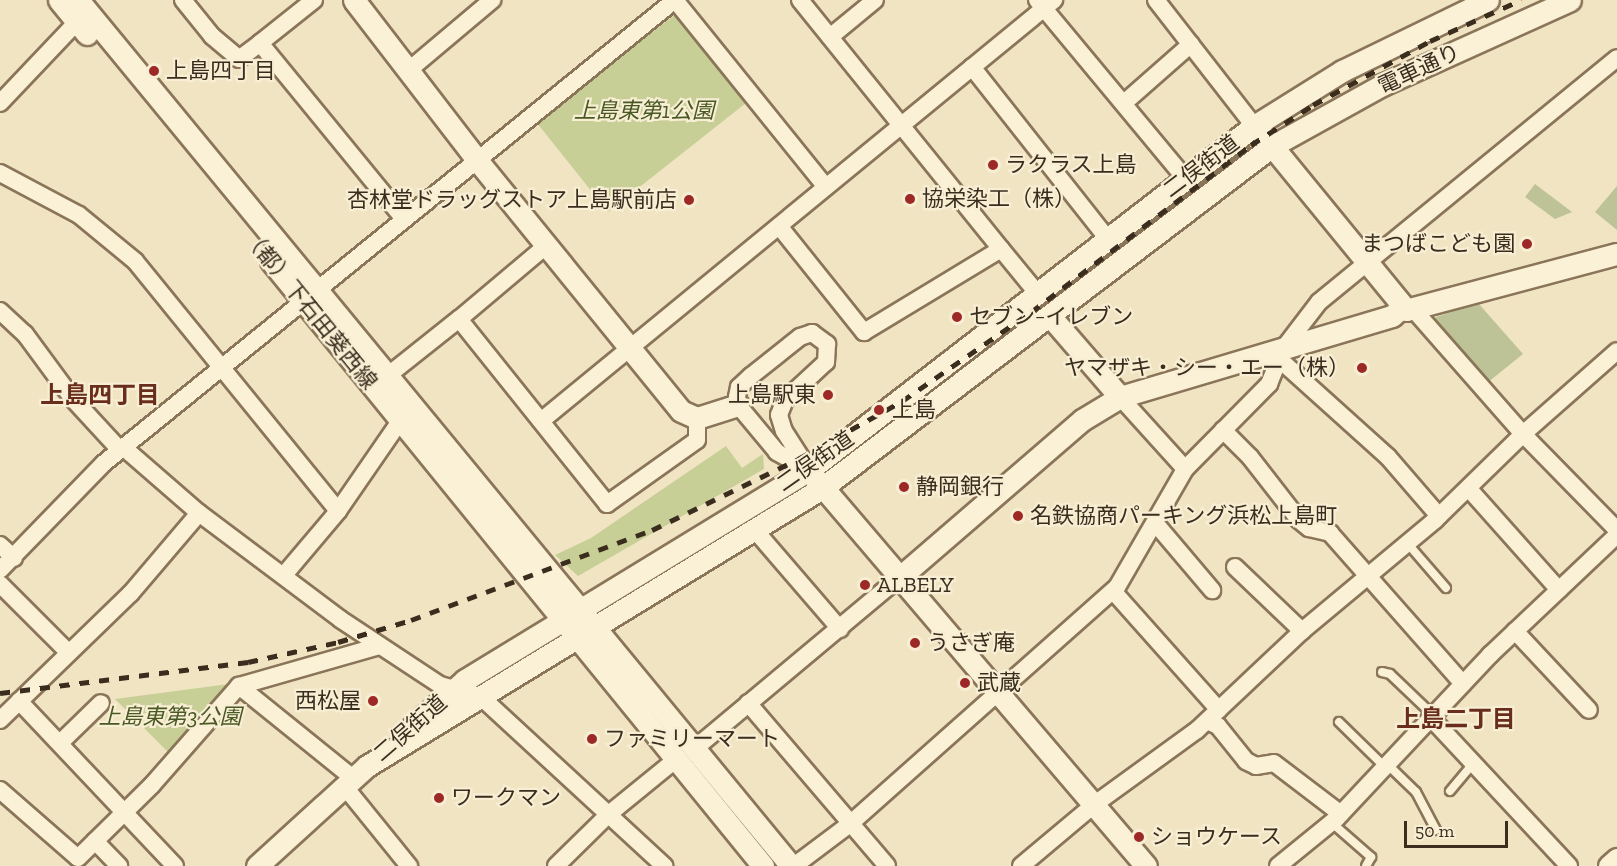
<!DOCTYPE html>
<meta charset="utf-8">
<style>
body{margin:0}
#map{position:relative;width:1617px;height:866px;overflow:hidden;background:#f0e4c3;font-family:"Zilla Slab","Noto Sans JP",serif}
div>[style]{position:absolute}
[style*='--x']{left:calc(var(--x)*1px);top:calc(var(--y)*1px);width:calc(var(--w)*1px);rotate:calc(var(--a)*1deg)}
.green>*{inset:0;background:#c7cf97}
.cemetery>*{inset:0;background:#bdc396}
.roads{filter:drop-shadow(2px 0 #8b7559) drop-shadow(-2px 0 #8b7559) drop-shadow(0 2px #8b7559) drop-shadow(0 -2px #8b7559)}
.service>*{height:8px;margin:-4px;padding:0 4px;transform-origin:4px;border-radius:4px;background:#faf1d7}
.minor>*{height:16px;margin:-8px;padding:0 8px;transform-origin:8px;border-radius:8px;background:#faf1d7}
.tertiary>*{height:21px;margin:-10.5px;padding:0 10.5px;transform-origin:10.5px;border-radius:10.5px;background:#faf1d7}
.rail>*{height:4.5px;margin-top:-2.25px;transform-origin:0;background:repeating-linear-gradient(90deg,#3b2d1e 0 10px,transparent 0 20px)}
.dots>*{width:16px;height:16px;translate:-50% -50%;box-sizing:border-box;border:3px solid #f7eed3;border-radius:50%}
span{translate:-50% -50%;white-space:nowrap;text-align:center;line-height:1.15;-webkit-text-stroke:4.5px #f7eed3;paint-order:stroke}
.street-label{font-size:22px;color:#3b2d1e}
.poi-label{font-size:22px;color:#3b2d1e}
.left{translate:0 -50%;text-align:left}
.right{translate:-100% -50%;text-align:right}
.park-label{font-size:22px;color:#495824;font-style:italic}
.neighbourhood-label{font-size:24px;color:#692e1b;font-weight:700}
.scale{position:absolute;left:1404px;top:821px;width:104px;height:27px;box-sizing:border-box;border:3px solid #3b2d1e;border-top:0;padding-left:8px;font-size:18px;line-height:21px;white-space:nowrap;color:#3b2d1e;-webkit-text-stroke:4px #f7eed3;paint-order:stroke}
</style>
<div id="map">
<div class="green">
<div style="clip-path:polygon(673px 16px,686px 18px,751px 99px,608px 212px,537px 123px)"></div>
<div style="clip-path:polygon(726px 446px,742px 468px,763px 454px,764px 469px,578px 576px,555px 555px,591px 538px)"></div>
<div style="clip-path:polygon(229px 684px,230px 689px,171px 755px,115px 699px)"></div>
</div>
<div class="cemetery">
<div style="clip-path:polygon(1535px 184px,1572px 212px,1555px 219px,1525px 197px)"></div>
<div style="clip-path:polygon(1617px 186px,1617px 230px,1595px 212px)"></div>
<div style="clip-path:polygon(1478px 303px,1523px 354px,1487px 383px,1436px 327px,1436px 317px)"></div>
</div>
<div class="roads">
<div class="service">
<div style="--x:1408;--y:544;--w:58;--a:49.2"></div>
<div style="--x:1382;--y:672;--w:8;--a:14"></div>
<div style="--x:1390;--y:674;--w:61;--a:43.7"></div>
<div style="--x:1339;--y:722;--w:63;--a:44.4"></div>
<div style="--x:1387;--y:764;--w:40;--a:44"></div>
<div style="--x:1416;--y:792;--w:43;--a:62.2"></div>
<div style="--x:1450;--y:791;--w:34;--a:-50"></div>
<div style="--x:1332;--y:823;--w:52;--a:41.1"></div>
<div style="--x:1371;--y:857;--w:10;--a:119"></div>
</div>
<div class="minor">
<div style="--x:183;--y:0;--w:46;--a:51.1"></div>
<div style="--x:212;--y:36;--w:35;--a:40"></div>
<div style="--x:239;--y:59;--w:26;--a:-37"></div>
<div style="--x:314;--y:0;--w:69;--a:141.5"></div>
<div style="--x:260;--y:43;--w:226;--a:50.7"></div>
<div style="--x:675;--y:0;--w:240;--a:51.1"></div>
<div style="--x:800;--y:0;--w:320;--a:51.1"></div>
<div style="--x:1037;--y:0;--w:230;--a:50.3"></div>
<div style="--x:1156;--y:0;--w:160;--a:52.1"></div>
<div style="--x:830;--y:37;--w:58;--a:-39.4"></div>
<div style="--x:972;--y:67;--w:219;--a:51.7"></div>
<div style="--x:409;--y:70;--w:109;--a:-40.1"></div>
<div style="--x:0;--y:103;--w:112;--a:-46.5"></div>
<div style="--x:1124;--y:103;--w:89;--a:-41.4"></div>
<div style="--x:0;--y:173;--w:89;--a:28"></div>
<div style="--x:79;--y:215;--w:72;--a:39.4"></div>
<div style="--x:135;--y:261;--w:322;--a:50.9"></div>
<div style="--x:338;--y:511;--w:109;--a:-55.4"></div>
<div style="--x:779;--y:226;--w:136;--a:51.3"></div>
<div style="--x:864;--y:332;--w:160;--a:-31.2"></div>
<div style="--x:1001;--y:249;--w:58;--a:50.6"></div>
<div style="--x:547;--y:245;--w:115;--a:139.9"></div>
<div style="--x:459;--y:319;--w:237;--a:51.3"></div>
<div style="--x:607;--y:504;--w:110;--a:-35.4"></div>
<div style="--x:697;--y:440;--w:22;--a:-90"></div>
<div style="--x:1414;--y:310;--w:165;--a:48.7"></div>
<div style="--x:1523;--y:434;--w:134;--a:45.6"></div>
<div style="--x:0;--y:311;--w:34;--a:43"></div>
<div style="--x:25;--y:334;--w:81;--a:53.6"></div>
<div style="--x:73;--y:399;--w:69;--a:47.3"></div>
<div style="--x:812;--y:333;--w:19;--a:36"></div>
<div style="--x:827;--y:344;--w:18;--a:93"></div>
<div style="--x:826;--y:362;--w:56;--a:137.2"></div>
<div style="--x:785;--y:400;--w:16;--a:112"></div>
<div style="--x:779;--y:415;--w:17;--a:73"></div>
<div style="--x:784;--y:431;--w:46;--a:57.3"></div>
<div style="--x:809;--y:470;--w:37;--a:-151"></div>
<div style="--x:777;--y:452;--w:61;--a:-129.7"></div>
<div style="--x:738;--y:405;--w:8;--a:-97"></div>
<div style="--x:737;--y:397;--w:10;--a:-79"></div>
<div style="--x:739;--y:387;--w:16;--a:-43"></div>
<div style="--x:751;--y:376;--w:63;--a:-38.5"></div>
<div style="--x:800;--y:337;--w:13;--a:-18"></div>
<div style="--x:1278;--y:358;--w:148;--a:42"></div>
<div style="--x:1388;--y:457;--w:78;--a:49.2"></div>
<div style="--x:386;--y:377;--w:93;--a:-38.5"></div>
<div style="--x:1120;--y:397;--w:97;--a:47.9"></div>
<div style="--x:541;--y:421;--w:664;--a:-39.37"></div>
<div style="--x:1223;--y:430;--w:38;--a:45"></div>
<div style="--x:1250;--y:457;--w:80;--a:52.1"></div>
<div style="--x:1299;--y:520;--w:13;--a:39"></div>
<div style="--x:1309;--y:528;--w:22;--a:13"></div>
<div style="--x:1330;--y:533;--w:201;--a:48.6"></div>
<div style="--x:123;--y:447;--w:101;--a:41"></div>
<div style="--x:199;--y:513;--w:176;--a:36.9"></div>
<div style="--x:340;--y:619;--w:120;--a:33.4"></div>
<div style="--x:440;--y:685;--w:41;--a:15.4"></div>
<div style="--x:480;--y:696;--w:251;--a:42.7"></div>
<div style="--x:1469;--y:489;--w:135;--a:48.3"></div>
<div style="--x:1156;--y:524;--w:87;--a:49.7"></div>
<div style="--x:754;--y:529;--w:132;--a:49.3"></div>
<div style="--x:0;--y:545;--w:19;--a:43"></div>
<div style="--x:1235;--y:567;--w:93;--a:43.7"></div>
<div style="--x:0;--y:570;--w:149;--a:-45.8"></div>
<div style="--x:104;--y:463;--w:735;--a:-39.04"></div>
<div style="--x:284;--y:575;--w:84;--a:-49.8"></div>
<div style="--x:0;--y:584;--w:95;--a:45"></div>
<div style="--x:1113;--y:591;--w:159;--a:48.3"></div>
<div style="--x:1515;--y:631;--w:108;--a:46.9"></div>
<div style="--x:239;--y:686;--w:146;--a:38.9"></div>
<div style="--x:19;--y:701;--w:227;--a:46.6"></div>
<div style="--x:748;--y:703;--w:214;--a:49.5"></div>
<div style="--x:1432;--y:719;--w:201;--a:47"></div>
<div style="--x:0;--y:720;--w:182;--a:-44.1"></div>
<div style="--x:131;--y:593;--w:105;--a:-49.6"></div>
<div style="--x:1207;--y:721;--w:12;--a:24"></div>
<div style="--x:1218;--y:726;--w:45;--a:51.3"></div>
<div style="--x:1246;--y:761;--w:11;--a:27"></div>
<div style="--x:1256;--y:766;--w:18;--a:-9"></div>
<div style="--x:1274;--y:763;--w:84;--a:37.3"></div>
<div style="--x:60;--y:743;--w:57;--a:-44.3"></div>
<div style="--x:693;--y:750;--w:268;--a:-39.9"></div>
<div style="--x:345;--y:787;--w:102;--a:51"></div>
<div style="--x:0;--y:790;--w:103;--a:41.1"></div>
<div style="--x:78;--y:858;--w:104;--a:-44.6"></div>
<div style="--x:152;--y:785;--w:132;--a:-48.7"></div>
<div style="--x:239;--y:686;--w:146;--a:-15.9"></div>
<div style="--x:95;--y:841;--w:35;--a:46"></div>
<div style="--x:556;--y:866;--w:74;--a:-44.5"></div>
<div style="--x:609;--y:814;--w:84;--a:-39.2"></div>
<div style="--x:794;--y:866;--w:71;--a:-37"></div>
<div style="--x:851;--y:823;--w:356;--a:-41.6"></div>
<div style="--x:1117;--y:587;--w:136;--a:-60"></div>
<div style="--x:1185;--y:469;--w:120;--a:-45.3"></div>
<div style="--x:1269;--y:384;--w:38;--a:-68"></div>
<div style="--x:1283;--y:349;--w:59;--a:-52.5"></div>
<div style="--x:1319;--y:302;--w:385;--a:-39.3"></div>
<div style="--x:1021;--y:866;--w:97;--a:-40"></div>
<div style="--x:1095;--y:804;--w:126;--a:-36"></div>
<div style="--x:1197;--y:730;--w:144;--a:-43.3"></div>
<div style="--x:1302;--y:631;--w:173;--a:-39.8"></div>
<div style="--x:1435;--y:520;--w:123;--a:-44.3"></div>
<div style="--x:1523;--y:434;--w:125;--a:-41.4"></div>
<div style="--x:1278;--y:866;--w:76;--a:-39.1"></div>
<div style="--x:1337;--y:818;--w:224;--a:-46.8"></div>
<div style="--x:1490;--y:655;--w:175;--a:-43.4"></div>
</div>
<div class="tertiary">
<div style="--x:59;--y:0;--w:44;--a:50.5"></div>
<div style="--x:78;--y:0;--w:1122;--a:50.53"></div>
<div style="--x:354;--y:0;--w:202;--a:52.4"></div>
<div style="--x:477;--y:160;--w:323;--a:50.9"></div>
<div style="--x:681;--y:411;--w:17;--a:24"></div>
<div style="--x:697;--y:418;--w:43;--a:-17.6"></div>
<div style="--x:1263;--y:135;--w:226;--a:50.7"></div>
<div style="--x:1406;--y:310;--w:218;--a:-14.9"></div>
<div style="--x:271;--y:261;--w:780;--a:50.88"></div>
<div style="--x:1050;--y:316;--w:107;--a:49.2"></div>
<div style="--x:815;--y:478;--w:510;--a:49.53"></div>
<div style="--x:899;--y:578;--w:242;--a:-40.8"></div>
<div style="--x:1082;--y:420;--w:44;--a:-31.2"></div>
<div style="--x:1120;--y:397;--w:284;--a:-16.6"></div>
<div style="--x:1392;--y:316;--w:13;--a:-42"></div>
<div style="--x:413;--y:726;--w:69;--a:-41.5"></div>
<div style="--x:465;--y:680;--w:403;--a:-31.4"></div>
<div style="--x:809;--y:470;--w:562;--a:-37.71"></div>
<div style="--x:1254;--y:126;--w:104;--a:-32"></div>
<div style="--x:1342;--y:71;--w:162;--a:-25.9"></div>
<div style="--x:257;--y:866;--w:149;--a:-42.3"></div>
<div style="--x:367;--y:766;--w:533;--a:-31.42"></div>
<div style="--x:822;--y:488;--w:565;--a:-37.23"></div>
<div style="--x:1272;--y:146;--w:126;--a:-29"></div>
<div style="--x:1382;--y:85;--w:206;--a:-24.3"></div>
<div style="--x:1609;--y:866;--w:11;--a:-41"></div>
</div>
</div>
<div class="rail">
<div style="--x:0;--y:693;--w:250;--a:-7.1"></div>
<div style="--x:248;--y:662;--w:92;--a:-12.5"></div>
<div style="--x:338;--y:642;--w:76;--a:-16.8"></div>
<div style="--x:411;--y:620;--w:257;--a:-20.5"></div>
<div style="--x:652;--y:530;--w:162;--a:-25.9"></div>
<div style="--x:798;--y:459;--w:119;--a:-29.1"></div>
<div style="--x:902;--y:401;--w:157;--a:-34.6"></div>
<div style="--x:1031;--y:312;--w:276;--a:-37.2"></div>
<div style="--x:1251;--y:145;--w:74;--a:-32.8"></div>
<div style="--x:1313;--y:105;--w:133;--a:-28.7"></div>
<div style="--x:1430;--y:41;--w:100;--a:-24.3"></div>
</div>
<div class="dots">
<div style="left:154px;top:71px;background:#9d2926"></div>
<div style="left:993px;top:165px;background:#9d2926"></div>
<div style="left:910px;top:199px;background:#9d2926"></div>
<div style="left:689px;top:200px;background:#9d2926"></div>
<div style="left:1527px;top:244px;background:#9d2926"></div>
<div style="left:957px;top:317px;background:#9d2926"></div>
<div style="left:1362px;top:368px;background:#9d2926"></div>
<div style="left:828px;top:395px;background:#9d2926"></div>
<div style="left:879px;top:410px;background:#9d2926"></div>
<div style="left:904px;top:487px;background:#9d2926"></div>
<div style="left:1018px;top:516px;background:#9d2926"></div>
<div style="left:865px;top:585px;background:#9d2926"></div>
<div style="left:915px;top:643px;background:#9d2926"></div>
<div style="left:965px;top:683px;background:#9d2926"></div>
<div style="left:373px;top:701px;background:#9d2926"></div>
<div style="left:592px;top:739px;background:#9d2926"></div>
<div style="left:439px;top:798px;background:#9d2926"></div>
<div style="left:1139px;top:837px;background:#9d2926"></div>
</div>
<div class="street-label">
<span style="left:1419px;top:69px;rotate:-25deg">電車通り</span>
<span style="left:1201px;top:166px;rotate:-37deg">二俣街道</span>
<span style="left:310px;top:309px;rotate:51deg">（都）下石田葵西線</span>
<span style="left:815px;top:461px;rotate:-35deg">二俣街道</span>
<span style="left:410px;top:728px;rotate:-41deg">二俣街道</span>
</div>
<div class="poi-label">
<span class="left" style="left:166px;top:71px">上島四丁目</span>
<span class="left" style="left:1005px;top:165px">ラクラス上島</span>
<span class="left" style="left:922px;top:199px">協栄染工（株）</span>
<span class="right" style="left:677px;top:200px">杏林堂ドラッグストア上島駅前店</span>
<span class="right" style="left:1515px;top:244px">まつばこども園</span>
<span class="left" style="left:969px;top:317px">セブン−イレブン</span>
<span class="right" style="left:1350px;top:368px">ヤマザキ・シー・エー（株）</span>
<span class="right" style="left:816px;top:395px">上島駅東</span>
<span class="left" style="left:892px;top:410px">上島</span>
<span class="left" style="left:916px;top:487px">静岡銀行</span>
<span class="left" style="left:1030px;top:516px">名鉄協商パーキング浜松上島町</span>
<span class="left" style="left:877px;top:585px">ALBELY</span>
<span class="left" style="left:927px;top:643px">うさぎ庵</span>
<span class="left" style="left:977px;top:683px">武蔵</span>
<span class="right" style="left:361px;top:701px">西松屋</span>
<span class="left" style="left:604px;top:739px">ファミリーマート</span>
<span class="left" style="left:451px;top:798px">ワークマン</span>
<span class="left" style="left:1151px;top:837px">ショウケース</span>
</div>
<div class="park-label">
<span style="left:644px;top:111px">上島東第1公園</span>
<span style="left:170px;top:717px">上島東第3公園</span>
</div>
<div class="neighbourhood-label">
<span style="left:100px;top:395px">上島四丁目</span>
<span style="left:1456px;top:719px">上島二丁目</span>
</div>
<div class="scale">50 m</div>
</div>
